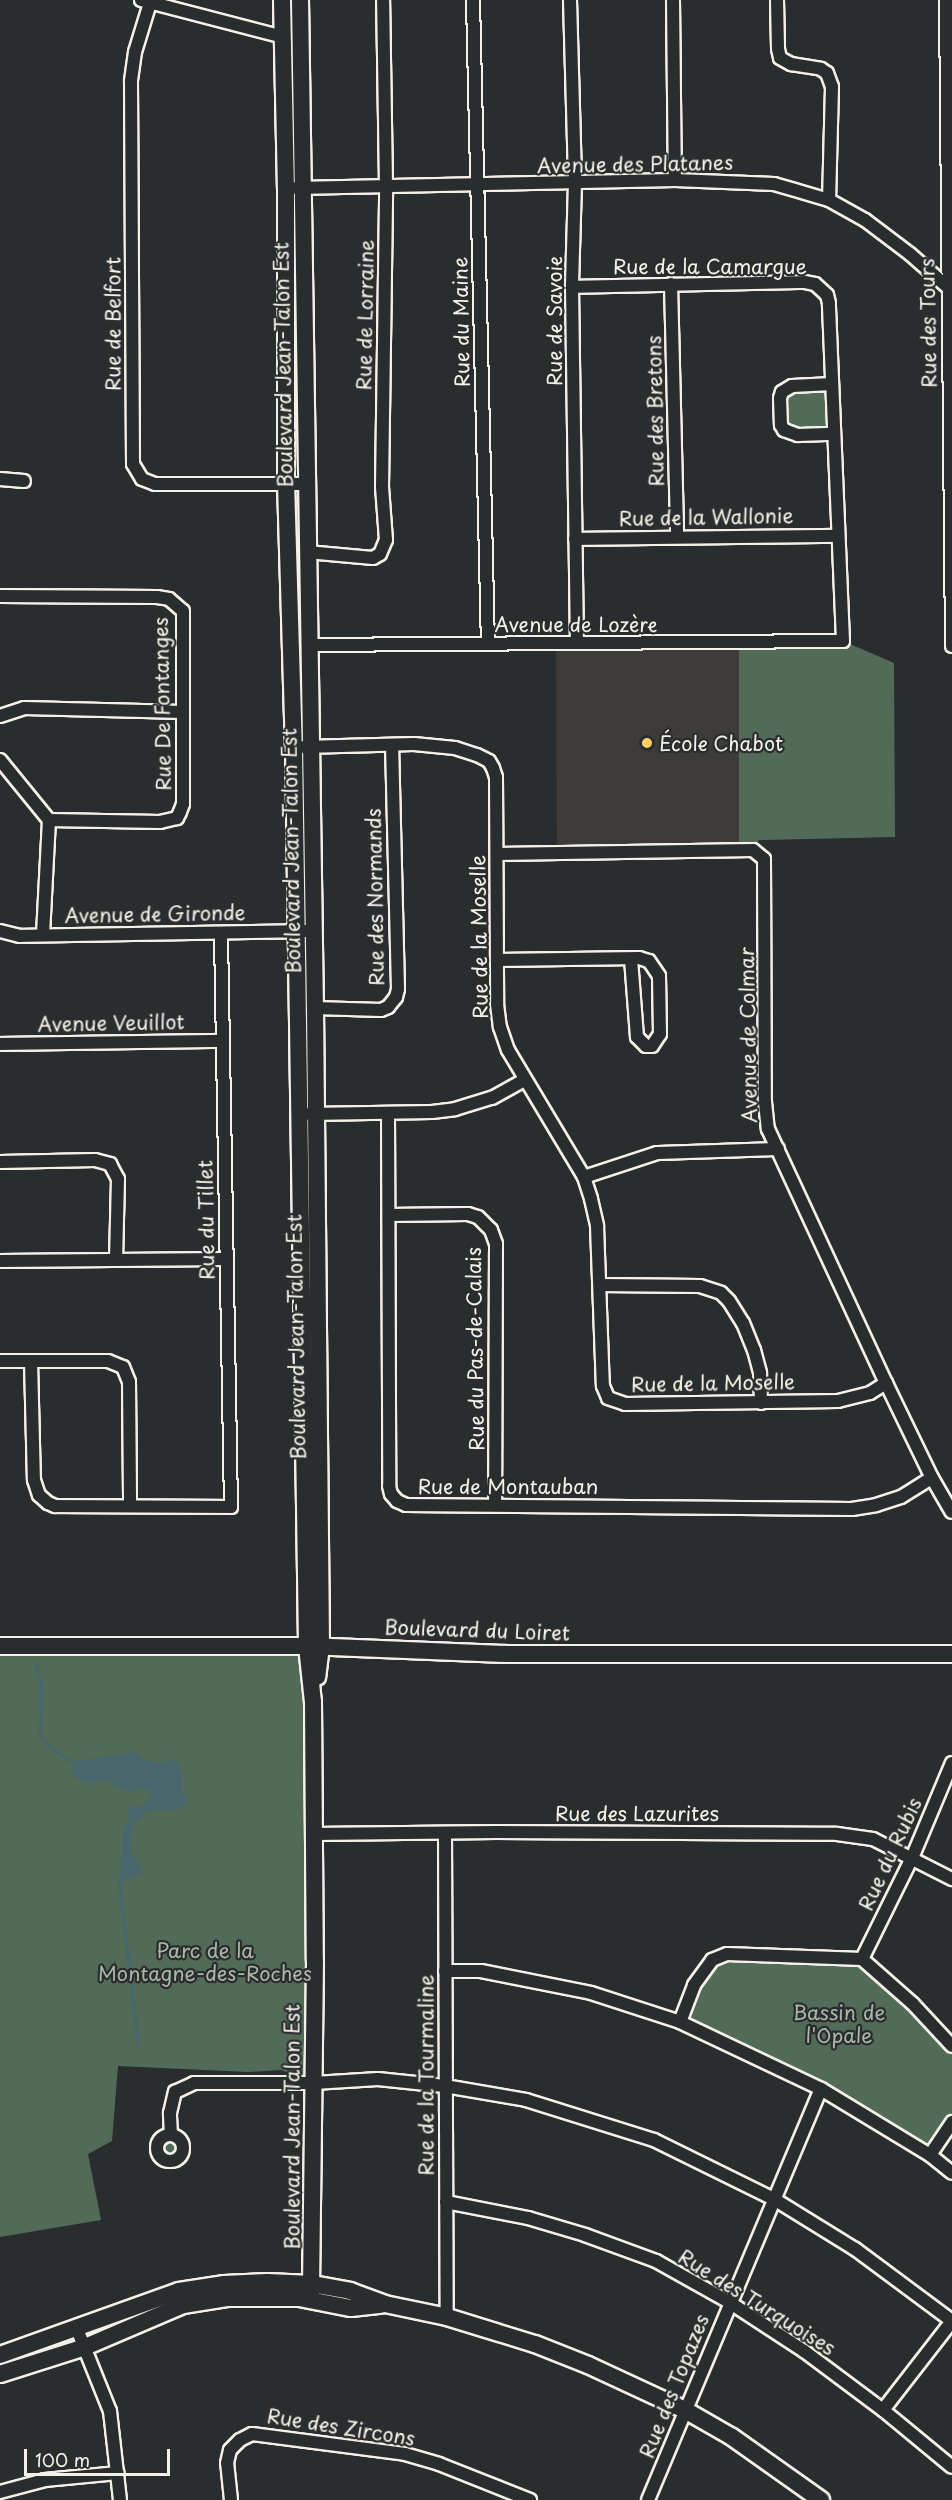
<!DOCTYPE html>
<meta charset="utf-8">
<style>
body{margin:0}
#map{position:relative;width:952px;height:2500px;overflow:hidden;background:#2a2d2e;font-family:"Playpen Sans",sans-serif}
div>[style]{position:absolute}
[style*='--x']{left:calc(var(--x)*1px);top:calc(var(--y)*1px);width:calc(var(--w)*1px);rotate:calc(var(--a)*1deg)}
.built>*{inset:0;background:#3e3c39}
.green>*{inset:0;background:#526b59}
.round{border-radius:50%}
.water>*{inset:0;background:#48666b}
.stream>*{height:3px;margin:-1.5px;padding:0 1.5px;transform-origin:1.5px;border-radius:1.5px;background:#48666b}
.roads{filter:drop-shadow(2px 0 #f4f1e8) drop-shadow(-2px 0 #f4f1e8) drop-shadow(0 2px #f4f1e8) drop-shadow(0 -2px #f4f1e8)}
.street>*{height:12px;margin:-6px;padding:0 6px;transform-origin:6px;border-radius:6px;background:#2a2d2e}
.street>.ring{margin:-6px;padding:0;box-sizing:content-box;background:none;border:12px solid #2a2d2e;border-radius:50%}
.secondary>*{height:16px;margin:-8px;padding:0 8px;transform-origin:8px;border-radius:8px;background:#2a2d2e}
.dots>*{width:16px;height:16px;translate:-50% -50%;box-sizing:border-box;border:3px solid #2a2d2e;border-radius:50%}
span{translate:-50% -50%;white-space:nowrap;text-align:center;line-height:1.15;-webkit-text-stroke:4.5px #2a2d2e;paint-order:stroke}
.street-label{font-size:20px;color:#f4f1e8}
.poi-label{font-size:20px;color:#f4f1e8}
.left{translate:0 -50%;text-align:left}
.park-label{font-size:20px;color:#abb5a8}
.scale{position:absolute;left:24px;top:2449px;width:146px;height:27px;box-sizing:border-box;border:3px solid #f4f1e8;border-top:0;padding-left:8px;font-size:18px;line-height:21px;white-space:nowrap;color:#f4f1e8;-webkit-text-stroke:4px #2a2d2e;paint-order:stroke}
</style>
<div id="map">
<div class="built">
<div style="clip-path:polygon(556px 643px,739px 643px,739px 843px,742px 852px,557px 854px)"></div>
</div>
<div class="green">
<div style="clip-path:polygon(832px 384px,834px 434px,784px 430px,782px 392px)"></div>
<div style="clip-path:polygon(843px 641px,894px 663px,895px 837px,759px 840px,753px 850px,742px 852px,739px 844px,739px 643px)"></div>
<div style="clip-path:polygon(0 1646px,307px 1646px,314px 2083px,281px 2070px,248px 2072px,118px 2066px,112px 2141px,88px 2154px,101px 2220px,0 2237px)"></div>
<div style="clip-path:polygon(862px 1959px,952px 2046px,952px 2122px,930px 2155px,821px 2089px,680px 2022px,712px 1960px)"></div>
<div class="round" style="left:164px;top:2141px;width:14px;height:14px"></div>
</div>
<div class="water">
<div style="clip-path:polygon(137px 1752px,144px 1760px,159px 1764px,169px 1759px,177px 1762px,181px 1769px,182px 1790px,187px 1801px,179px 1809px,147px 1811px,136px 1822px,131px 1831px,131px 1852px,143px 1872px,119px 1884px,123px 1832px,130px 1819px,128px 1809px,144px 1805px,151px 1797px,150px 1790px,140px 1788px,129px 1792px,104px 1780px,90px 1783px,82px 1781px,73px 1777px,72px 1762px)"></div>
</div>
<div class="stream">
<div style="--x:35;--y:1662;--w:23;--a:75"></div>
<div style="--x:41;--y:1684;--w:52;--a:91.1"></div>
<div style="--x:40;--y:1736;--w:12;--a:48"></div>
<div style="--x:48;--y:1745;--w:29;--a:35"></div>
<div style="--x:119;--y:1884;--w:160;--a:83.2"></div>
</div>
<div class="roads">
<div class="street">
<div style="--x:141;--y:0;--w:147;--a:14.6"></div>
<div style="--x:473;--y:0;--w:644;--a:88.67"></div>
<div style="--x:570;--y:0;--w:183;--a:88.4"></div>
<div style="--x:575;--y:183;--w:104;--a:91.7"></div>
<div style="--x:572;--y:287;--w:355;--a:89.2"></div>
<div style="--x:673;--y:0;--w:180;--a:89.4"></div>
<div style="--x:777;--y:0;--w:49;--a:88.8"></div>
<div style="--x:778;--y:49;--w:9;--a:77"></div>
<div style="--x:780;--y:58;--w:13;--a:29"></div>
<div style="--x:791;--y:64;--w:30;--a:9"></div>
<div style="--x:821;--y:69;--w:7;--a:34"></div>
<div style="--x:827;--y:73;--w:15;--a:70"></div>
<div style="--x:832;--y:87;--w:113;--a:91.5"></div>
<div style="--x:946;--y:0;--w:646;--a:89.47"></div>
<div style="--x:150;--y:3;--w:51;--a:107"></div>
<div style="--x:135;--y:52;--w:30;--a:98"></div>
<div style="--x:131;--y:82;--w:382;--a:89.7"></div>
<div style="--x:133;--y:464;--w:17;--a:59"></div>
<div style="--x:142;--y:479;--w:14;--a:21"></div>
<div style="--x:155;--y:484;--w:151;--a:0"></div>
<div style="--x:296;--y:188;--w:379;--a:-1.2"></div>
<div style="--x:675;--y:180;--w:99;--a:2.3"></div>
<div style="--x:774;--y:184;--w:57;--a:16.2"></div>
<div style="--x:829;--y:200;--w:41;--a:29.1"></div>
<div style="--x:865;--y:220;--w:56;--a:37.1"></div>
<div style="--x:910;--y:254;--w:56;--a:41.4"></div>
<div style="--x:671;--y:284;--w:253;--a:88.6"></div>
<div style="--x:832;--y:384;--w:40;--a:177.1"></div>
<div style="--x:792;--y:386;--w:12;--a:149"></div>
<div style="--x:782;--y:392;--w:6;--a:108"></div>
<div style="--x:780;--y:398;--w:27;--a:88"></div>
<div style="--x:781;--y:425;--w:6;--a:59"></div>
<div style="--x:784;--y:430;--w:15;--a:20"></div>
<div style="--x:798;--y:435;--w:36;--a:-2"></div>
<div style="--x:0;--y:479;--w:24;--a:5"></div>
<div style="--x:575;--y:539;--w:262;--a:-0.7"></div>
<div style="--x:307;--y:552;--w:66;--a:5.2"></div>
<div style="--x:373;--y:558;--w:8;--a:-30"></div>
<div style="--x:380;--y:554;--w:15;--a:-67"></div>
<div style="--x:386;--y:540;--w:53;--a:-94.3"></div>
<div style="--x:382;--y:487;--w:302;--a:-89.2"></div>
<div style="--x:386;--y:185;--w:185;--a:-90.9"></div>
<div style="--x:0;--y:596;--w:157;--a:0.4"></div>
<div style="--x:157;--y:597;--w:12;--a:9"></div>
<div style="--x:169;--y:599;--w:18;--a:41"></div>
<div style="--x:183;--y:611;--w:193;--a:90"></div>
<div style="--x:183;--y:804;--w:9;--a:111"></div>
<div style="--x:180;--y:812;--w:7;--a:117"></div>
<div style="--x:177;--y:818;--w:17;--a:167"></div>
<div style="--x:160;--y:822;--w:111;--a:-179"></div>
<div style="--x:309;--y:645;--w:534;--a:-0.43"></div>
<div style="--x:843;--y:641;--w:338;--a:-92.4"></div>
<div style="--x:829;--y:303;--w:8;--a:-104"></div>
<div style="--x:827;--y:295;--w:16;--a:-137"></div>
<div style="--x:815;--y:284;--w:10;--a:-169"></div>
<div style="--x:805;--y:282;--w:233;--a:178.8"></div>
<div style="--x:0;--y:716;--w:25;--a:-18"></div>
<div style="--x:24;--y:708;--w:159;--a:1.4"></div>
<div style="--x:304;--y:747;--w:110;--a:-1.6"></div>
<div style="--x:414;--y:744;--w:41;--a:5.6"></div>
<div style="--x:455;--y:748;--w:23;--a:18"></div>
<div style="--x:477;--y:755;--w:13;--a:27"></div>
<div style="--x:489;--y:761;--w:8;--a:60"></div>
<div style="--x:493;--y:768;--w:9;--a:72"></div>
<div style="--x:496;--y:777;--w:227;--a:89.7"></div>
<div style="--x:497;--y:1004;--w:23;--a:83"></div>
<div style="--x:500;--y:1027;--w:24;--a:71"></div>
<div style="--x:508;--y:1050;--w:148;--a:59.1"></div>
<div style="--x:584;--y:1177;--w:23;--a:72"></div>
<div style="--x:591;--y:1199;--w:28;--a:77"></div>
<div style="--x:597;--y:1226;--w:160;--a:87.9"></div>
<div style="--x:603;--y:1386;--w:13;--a:67"></div>
<div style="--x:608;--y:1398;--w:18;--a:19"></div>
<div style="--x:625;--y:1404;--w:213;--a:-0.8"></div>
<div style="--x:838;--y:1401;--w:33;--a:-14"></div>
<div style="--x:870;--y:1393;--w:19;--a:-32"></div>
<div style="--x:0;--y:760;--w:77;--a:50.8"></div>
<div style="--x:49;--y:820;--w:115;--a:93"></div>
<div style="--x:497;--y:854;--w:256;--a:-0.9"></div>
<div style="--x:753;--y:850;--w:14;--a:39"></div>
<div style="--x:764;--y:859;--w:243;--a:89.8"></div>
<div style="--x:765;--y:1102;--w:27;--a:84"></div>
<div style="--x:768;--y:1129;--w:280;--a:65.1"></div>
<div style="--x:886;--y:1383;--w:106;--a:64.2"></div>
<div style="--x:932;--y:1478;--w:39;--a:60"></div>
<div style="--x:0;--y:931;--w:21;--a:14"></div>
<div style="--x:20;--y:936;--w:285;--a:-1"></div>
<div style="--x:497;--y:960;--w:142;--a:-0.8"></div>
<div style="--x:639;--y:958;--w:10;--a:17"></div>
<div style="--x:649;--y:961;--w:18;--a:56"></div>
<div style="--x:659;--y:976;--w:58;--a:89"></div>
<div style="--x:660;--y:1034;--w:14;--a:124"></div>
<div style="--x:652;--y:1046;--w:6;--a:180"></div>
<div style="--x:646;--y:1046;--w:13;--a:-135"></div>
<div style="--x:637;--y:1037;--w:78;--a:-94.4"></div>
<div style="--x:315;--y:1008;--w:66;--a:1.7"></div>
<div style="--x:381;--y:1010;--w:8;--a:-23"></div>
<div style="--x:388;--y:1007;--w:13;--a:-51"></div>
<div style="--x:396;--y:997;--w:8;--a:-76"></div>
<div style="--x:398;--y:989;--w:244;--a:-91.4"></div>
<div style="--x:0;--y:1044;--w:223;--a:-0.8"></div>
<div style="--x:388;--y:1113;--w:373;--a:89.8"></div>
<div style="--x:389;--y:1486;--w:8;--a:76"></div>
<div style="--x:391;--y:1494;--w:9;--a:49"></div>
<div style="--x:397;--y:1501;--w:10;--a:24"></div>
<div style="--x:406;--y:1505;--w:446;--a:0.5"></div>
<div style="--x:852;--y:1509;--w:24;--a:-9"></div>
<div style="--x:876;--y:1505;--w:26;--a:-18"></div>
<div style="--x:901;--y:1497;--w:36;--a:-32"></div>
<div style="--x:309;--y:1114;--w:123;--a:-0.9"></div>
<div style="--x:432;--y:1112;--w:23;--a:-7"></div>
<div style="--x:455;--y:1109;--w:39;--a:-17"></div>
<div style="--x:492;--y:1098;--w:37;--a:-29"></div>
<div style="--x:0;--y:1162;--w:95;--a:-1.2"></div>
<div style="--x:95;--y:1160;--w:16;--a:15"></div>
<div style="--x:110;--y:1164;--w:17;--a:62"></div>
<div style="--x:118;--y:1179;--w:81;--a:91.4"></div>
<div style="--x:584;--y:1177;--w:77;--a:-18.2"></div>
<div style="--x:657;--y:1153;--w:121;--a:-1.9"></div>
<div style="--x:389;--y:1215;--w:79;--a:-0.7"></div>
<div style="--x:468;--y:1214;--w:10;--a:17"></div>
<div style="--x:478;--y:1217;--w:18;--a:45"></div>
<div style="--x:491;--y:1230;--w:15;--a:70"></div>
<div style="--x:496;--y:1244;--w:260;--a:90.2"></div>
<div style="--x:0;--y:1261;--w:226;--a:-0.5"></div>
<div style="--x:600;--y:1285;--w:100;--a:0.6"></div>
<div style="--x:700;--y:1286;--w:22;--a:18"></div>
<div style="--x:721;--y:1293;--w:11;--a:45"></div>
<div style="--x:729;--y:1301;--w:26;--a:58"></div>
<div style="--x:743;--y:1323;--w:29;--a:68"></div>
<div style="--x:754;--y:1350;--w:24;--a:75"></div>
<div style="--x:760;--y:1373;--w:30;--a:88"></div>
<div style="--x:0;--y:1361;--w:108;--a:0"></div>
<div style="--x:108;--y:1361;--w:16;--a:22"></div>
<div style="--x:123;--y:1367;--w:16;--a:68"></div>
<div style="--x:129;--y:1382;--w:124;--a:89.5"></div>
<div style="--x:31;--y:1361;--w:119;--a:88.6"></div>
<div style="--x:34;--y:1480;--w:16;--a:72"></div>
<div style="--x:39;--y:1495;--w:12;--a:42"></div>
<div style="--x:48;--y:1503;--w:8;--a:23"></div>
<div style="--x:55;--y:1506;--w:176;--a:0.3"></div>
<div style="--x:231;--y:1507;--w:574;--a:-91"></div>
<div style="--x:445;--y:1833;--w:484;--a:89.8"></div>
<div style="--x:313;--y:1834;--w:183;--a:-0.6"></div>
<div style="--x:496;--y:1832;--w:341;--a:0.3"></div>
<div style="--x:837;--y:1834;--w:36;--a:8"></div>
<div style="--x:873;--y:1839;--w:89;--a:26.9"></div>
<div style="--x:862;--y:1959;--w:113;--a:-63.7"></div>
<div style="--x:912;--y:1858;--w:103;--a:-67.2"></div>
<div style="--x:445;--y:1971;--w:36;--a:0"></div>
<div style="--x:481;--y:1971;--w:112;--a:11.3"></div>
<div style="--x:591;--y:1993;--w:94;--a:18"></div>
<div style="--x:680;--y:2022;--w:156;--a:25.4"></div>
<div style="--x:821;--y:2089;--w:127;--a:31.2"></div>
<div style="--x:930;--y:2155;--w:28;--a:39"></div>
<div style="--x:680;--y:2022;--w:40;--a:-69"></div>
<div style="--x:694;--y:1985;--w:31;--a:-54"></div>
<div style="--x:712;--y:1960;--w:16;--a:-22"></div>
<div style="--x:727;--y:1954;--w:135;--a:2.1"></div>
<div style="--x:862;--y:1959;--w:68;--a:41.4"></div>
<div style="--x:913;--y:2004;--w:57;--a:47.1"></div>
<div class="ring" style="left:157px;top:2135px;width:14px;height:14px"></div>
<div style="--x:171;--y:2135;--w:22;--a:-93"></div>
<div style="--x:170;--y:2113;--w:22;--a:-77"></div>
<div style="--x:175;--y:2092;--w:21;--a:-25"></div>
<div style="--x:194;--y:2083;--w:120;--a:0"></div>
<div style="--x:314;--y:2083;--w:64;--a:-3.6"></div>
<div style="--x:378;--y:2079;--w:67;--a:6"></div>
<div style="--x:445;--y:2086;--w:82;--a:9.8"></div>
<div style="--x:526;--y:2100;--w:134;--a:17.4"></div>
<div style="--x:654;--y:2140;--w:134;--a:26.2"></div>
<div style="--x:774;--y:2199;--w:95;--a:31.7"></div>
<div style="--x:855;--y:2249;--w:121;--a:36.6"></div>
<div style="--x:930;--y:2155;--w:40;--a:-56"></div>
<div style="--x:446;--y:2202;--w:84;--a:11"></div>
<div style="--x:528;--y:2218;--w:59;--a:16.6"></div>
<div style="--x:585;--y:2235;--w:76;--a:20.1"></div>
<div style="--x:656;--y:2261;--w:84;--a:29.3"></div>
<div style="--x:729;--y:2302;--w:90;--a:33.2"></div>
<div style="--x:804;--y:2351;--w:99;--a:36.8"></div>
<div style="--x:883;--y:2410;--w:89;--a:39.6"></div>
<div style="--x:77;--y:2329;--w:88;--a:68.1"></div>
<div style="--x:110;--y:2411;--w:90;--a:83.6"></div>
<div style="--x:883;--y:2410;--w:113;--a:-52.2"></div>
<div style="--x:0;--y:2492;--w:47;--a:-14.9"></div>
<div style="--x:45;--y:2480;--w:73;--a:-5.5"></div>
<div style="--x:231;--y:2500;--w:37;--a:-96"></div>
<div style="--x:227;--y:2463;--w:13;--a:-77"></div>
<div style="--x:230;--y:2450;--w:14;--a:-45"></div>
<div style="--x:240;--y:2440;--w:13;--a:-27"></div>
<div style="--x:252;--y:2434;--w:154;--a:7.4"></div>
<div style="--x:405;--y:2454;--w:35;--a:16"></div>
<div style="--x:439;--y:2464;--w:98;--a:21.6"></div>
<div style="--x:648;--y:2500;--w:446;--a:-67.2"></div>
</div>
<div class="secondary">
<div style="--x:282;--y:0;--w:189;--a:88.8"></div>
<div style="--x:286;--y:189;--w:294;--a:90"></div>
<div style="--x:286;--y:483;--w:264;--a:88.3"></div>
<div style="--x:294;--y:747;--w:899;--a:89.17"></div>
<div style="--x:307;--y:1646;--w:56;--a:83.9"></div>
<div style="--x:313;--y:1702;--w:259;--a:89.6"></div>
<div style="--x:315;--y:1961;--w:339;--a:90.7"></div>
<div style="--x:300;--y:0;--w:1008;--a:89.15"></div>
<div style="--x:315;--y:1008;--w:638;--a:89.46"></div>
<div style="--x:321;--y:1646;--w:31;--a:97"></div>
<div style="--x:0;--y:1646;--w:307;--a:0"></div>
<div style="--x:307;--y:1646;--w:201;--a:2.3"></div>
<div style="--x:508;--y:1654;--w:444;--a:0"></div>
<div style="--x:0;--y:2355;--w:190;--a:-19.7"></div>
<div style="--x:179;--y:2291;--w:46;--a:-8.8"></div>
<div style="--x:224;--y:2284;--w:43;--a:-2.7"></div>
<div style="--x:267;--y:2282;--w:45;--a:2.5"></div>
<div style="--x:312;--y:2284;--w:39;--a:10"></div>
<div style="--x:350;--y:2291;--w:37;--a:20"></div>
<div style="--x:385;--y:2304;--w:63;--a:11.8"></div>
<div style="--x:447;--y:2317;--w:92;--a:17.1"></div>
<div style="--x:535;--y:2344;--w:57;--a:21.6"></div>
<div style="--x:588;--y:2365;--w:107;--a:24.9"></div>
<div style="--x:685;--y:2410;--w:54;--a:29.9"></div>
<div style="--x:732;--y:2437;--w:109;--a:35.3"></div>
<div style="--x:0;--y:2374;--w:89;--a:-17.6"></div>
<div style="--x:85;--y:2347;--w:107;--a:-23.2"></div>
<div style="--x:183;--y:2305;--w:46;--a:-8.8"></div>
<div style="--x:228;--y:2298;--w:71;--a:0"></div>
<div style="--x:299;--y:2298;--w:53;--a:10.9"></div>
<div style="--x:351;--y:2308;--w:30;--a:-6"></div>
</div>
</div>
<div class="dots">
<div style="left:647px;top:743px;background:#ffd166"></div>
</div>
<div class="street-label">
<span style="left:635px;top:164px;rotate:-1deg">Avenue des Platanes</span>
<span style="left:710px;top:266px">Rue de la Camargue</span>
<span style="left:365px;top:315px;rotate:-89deg">Rue de Lorraine</span>
<span style="left:554px;top:321px;rotate:-90deg">Rue de Savoie</span>
<span style="left:461px;top:322px;rotate:-91deg">Rue du Maine</span>
<span style="left:928px;top:323px;rotate:-91deg">Rue des Tours</span>
<span style="left:113px;top:324px;rotate:-90deg">Rue de Belfort</span>
<span style="left:283px;top:365px;rotate:-91deg">Boulevard Jean-Talon Est</span>
<span style="left:655px;top:411px;rotate:-91deg">Rue des Bretons</span>
<span style="left:706px;top:517px;rotate:-1deg">Rue de la Wallonie</span>
<span style="left:576px;top:624px">Avenue de Lozère</span>
<span style="left:162px;top:704px;rotate:-91deg">Rue De Fontanges</span>
<span style="left:291px;top:851px;rotate:-91deg">Boulevard Jean-Talon Est</span>
<span style="left:375px;top:897px;rotate:-91deg">Rue des Normands</span>
<span style="left:155px;top:914px;rotate:-1deg">Avenue de Gironde</span>
<span style="left:479px;top:937px;rotate:-91deg">Rue de la Moselle</span>
<span style="left:111px;top:1023px;rotate:-1deg">Avenue Veuillot</span>
<span style="left:748px;top:1035px;rotate:-91deg">Avenue de Colmar</span>
<span style="left:206px;top:1220px;rotate:-91deg">Rue du Tillet</span>
<span style="left:296px;top:1337px;rotate:-91deg">Boulevard Jean-Talon Est</span>
<span style="left:475px;top:1349px;rotate:-91deg">Rue du Pas-de-Calais</span>
<span style="left:713px;top:1383px;rotate:-1deg">Rue de la Moselle</span>
<span style="left:508px;top:1486px">Rue de Montauban</span>
<span style="left:477px;top:1630px;rotate:2deg">Boulevard du Loiret</span>
<span style="left:637px;top:1813px">Rue des Lazurites</span>
<span style="left:890px;top:1854px;rotate:-65deg">Rue du Rubis</span>
<span style="left:426px;top:2075px;rotate:-90deg">Rue de la Tourmaline</span>
<span style="left:292px;top:2127px;rotate:-90deg">Boulevard Jean-Talon Est</span>
<span style="left:757px;top:2302px;rotate:32deg">Rue des Turquoises</span>
<span style="left:674px;top:2386px;rotate:-68deg">Rue des Topazes</span>
<span style="left:341px;top:2427px;rotate:9deg">Rue des Zircons</span>
</div>
<div class="poi-label">
<span class="left" style="left:659px;top:743px">École Chabot</span>
</div>
<div class="park-label">
<span style="left:205px;top:1962px">Parc de la<br>Montagne-des-Roches</span>
<span style="left:839px;top:2024px">Bassin de<br>l'Opale</span>
</div>
<div class="scale">100 m</div>
</div>
